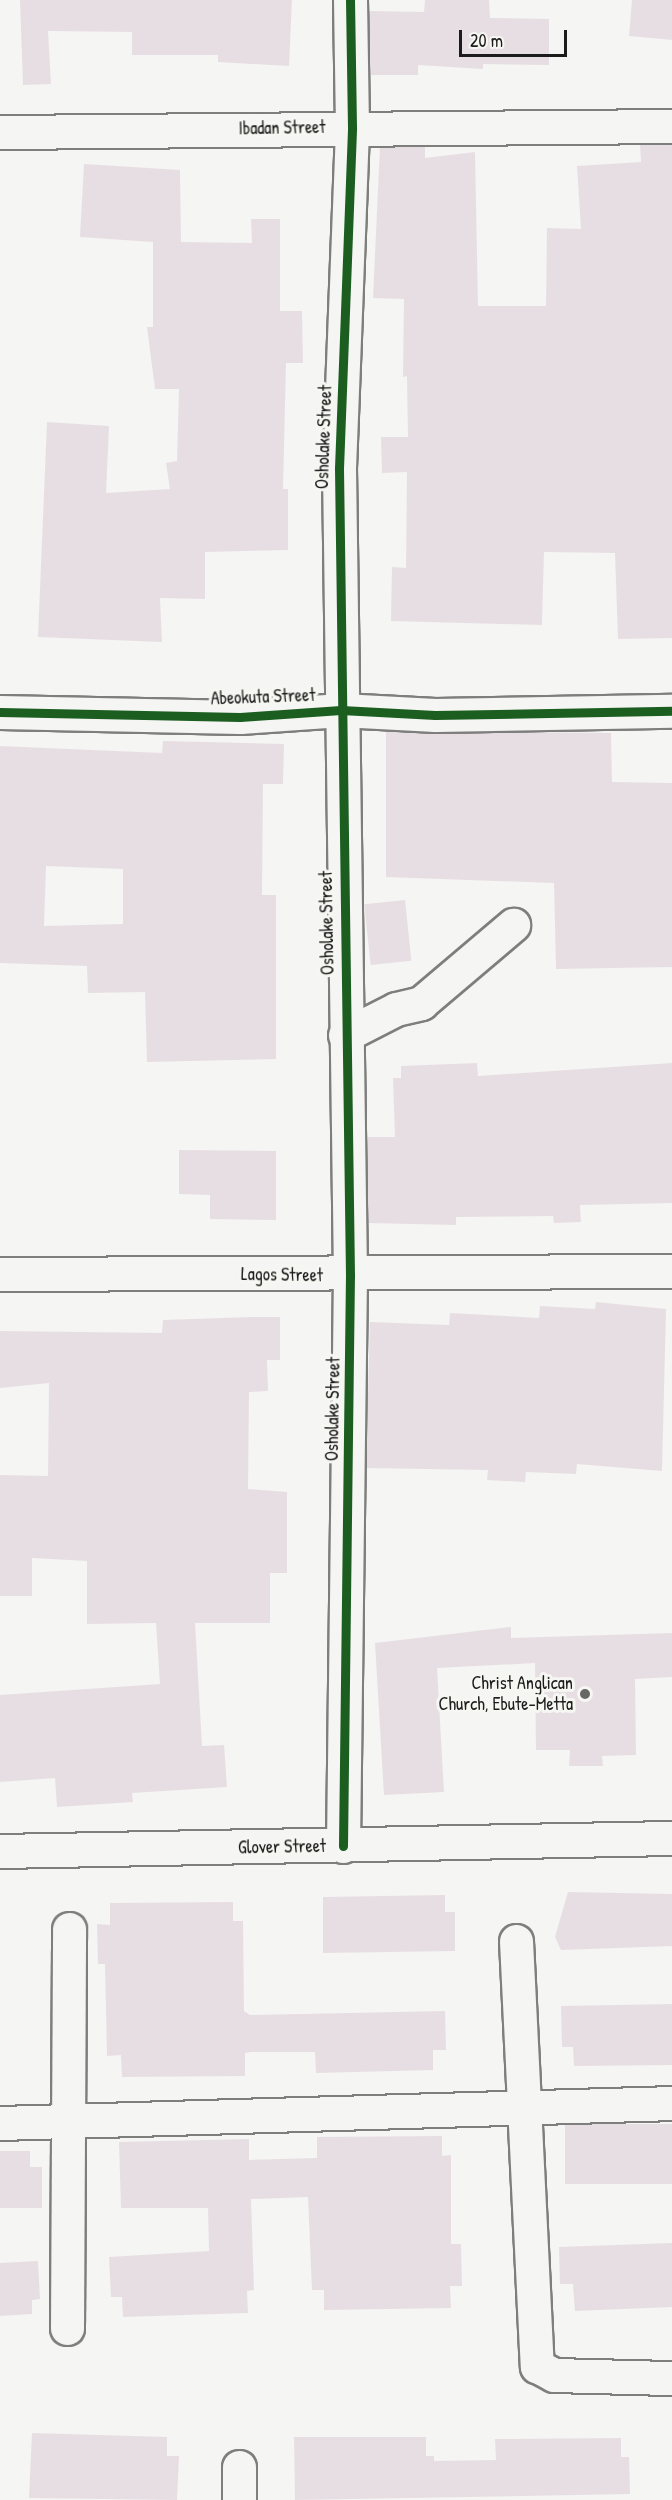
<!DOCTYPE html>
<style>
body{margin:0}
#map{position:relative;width:672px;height:2500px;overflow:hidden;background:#f5f5f3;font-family:"Patrick Hand",sans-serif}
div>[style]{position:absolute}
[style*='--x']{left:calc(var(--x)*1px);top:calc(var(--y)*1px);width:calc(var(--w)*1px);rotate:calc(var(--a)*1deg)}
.building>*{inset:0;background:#e7dee4;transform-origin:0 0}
.roads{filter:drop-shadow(2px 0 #7e7e7d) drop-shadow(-2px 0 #7e7e7d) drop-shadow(0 2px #7e7e7d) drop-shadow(0 -2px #7e7e7d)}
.minor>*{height:33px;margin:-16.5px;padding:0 16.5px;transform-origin:16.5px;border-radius:16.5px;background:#f5f5f3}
.cycleway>*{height:9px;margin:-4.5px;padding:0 4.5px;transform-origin:4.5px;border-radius:4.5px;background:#1b5e20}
.dots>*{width:16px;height:16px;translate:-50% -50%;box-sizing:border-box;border:3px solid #f6f6f2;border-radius:50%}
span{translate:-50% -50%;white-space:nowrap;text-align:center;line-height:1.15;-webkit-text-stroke:6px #f6f6f2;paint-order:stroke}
.street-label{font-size:18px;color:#1c1c1c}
.poi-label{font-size:18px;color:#1c1c1c}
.right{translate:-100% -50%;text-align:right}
.scale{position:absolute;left:459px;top:30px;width:108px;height:27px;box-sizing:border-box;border:3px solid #1c1c1c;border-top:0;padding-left:8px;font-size:18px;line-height:21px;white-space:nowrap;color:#1c1c1c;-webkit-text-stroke:4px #f6f6f2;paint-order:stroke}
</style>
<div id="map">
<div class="building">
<div style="clip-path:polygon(20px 0,292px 0,289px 66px,218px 62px,218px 55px,132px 55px,132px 32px,48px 31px,51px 84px,23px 85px)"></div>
<div style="clip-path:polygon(425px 0,489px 0,490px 18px,549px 19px,549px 65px,483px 64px,483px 69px,418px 65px,418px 75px,370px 75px,369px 11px,424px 12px)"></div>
<div style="clip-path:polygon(632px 0,672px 0,672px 40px,629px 36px)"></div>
<div style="clip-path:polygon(640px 145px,672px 145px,672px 638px,618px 639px,615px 553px,544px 552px,542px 625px,391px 621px,392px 567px,406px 568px,407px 472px,382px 473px,381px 437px,408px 437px,407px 376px,403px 377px,404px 299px,373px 298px,380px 147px,425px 147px,425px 158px,475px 152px,478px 306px,546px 306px,547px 228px,581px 229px,577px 166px,641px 162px)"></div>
<div style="clip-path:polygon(84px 164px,180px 170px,181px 242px,252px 243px,251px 219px,280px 219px,280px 311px,302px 311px,303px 363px,286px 363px,283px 489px,288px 489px,288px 550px,205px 552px,205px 599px,160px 598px,162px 642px,38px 637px,47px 422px,109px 426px,106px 493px,170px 489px,166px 463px,177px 461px,179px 389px,155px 389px,147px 327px,153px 327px,153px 242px,80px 237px)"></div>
<div style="clip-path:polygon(386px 731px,611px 733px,612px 782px,672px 783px,672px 967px,556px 969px,554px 883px,386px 877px)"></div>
<div style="clip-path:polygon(evenodd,163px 741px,284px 744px,283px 784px,263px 784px,262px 895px,276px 895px,276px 1059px,147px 1062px,145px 992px,88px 993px,87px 966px,0 963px,0 746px,162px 753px,163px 741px,46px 866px,123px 869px,123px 924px,44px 926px,46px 866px)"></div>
<div style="left:405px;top:900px;width:61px;height:41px;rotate:84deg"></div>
<div style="clip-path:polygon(477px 1063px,478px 1076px,672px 1063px,672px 1203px,580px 1205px,581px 1222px,554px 1223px,553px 1216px,456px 1217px,456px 1225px,368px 1223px,368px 1137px,395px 1137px,393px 1078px,401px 1078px,401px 1066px)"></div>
<div style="clip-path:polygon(179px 1150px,276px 1151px,276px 1220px,210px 1219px,210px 1195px,179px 1194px)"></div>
<div style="clip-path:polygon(596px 1302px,666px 1309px,662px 1471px,577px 1464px,576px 1474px,526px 1472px,525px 1482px,487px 1480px,488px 1470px,366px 1468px,370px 1322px,449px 1325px,450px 1313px,539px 1318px,540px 1306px,595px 1309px)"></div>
<div style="clip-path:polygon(253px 1317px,280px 1317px,280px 1360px,267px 1360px,268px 1391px,249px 1392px,248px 1489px,287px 1492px,287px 1573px,270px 1573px,270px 1623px,195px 1623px,202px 1746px,224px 1745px,227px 1787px,132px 1793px,133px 1802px,57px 1807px,55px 1778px,0 1782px,0 1695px,160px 1684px,156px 1623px,87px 1624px,87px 1561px,32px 1558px,32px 1596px,0 1596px,0 1475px,48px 1476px,49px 1383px,0 1388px,0 1331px,162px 1333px,163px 1320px)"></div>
<div style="clip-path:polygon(511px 1627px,511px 1638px,672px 1633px,672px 1677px,635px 1679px,636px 1755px,602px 1756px,603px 1766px,569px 1766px,570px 1750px,536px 1750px,535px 1663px,437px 1668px,444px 1792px,384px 1795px,375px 1643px)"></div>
<div style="clip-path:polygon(568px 1892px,672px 1894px,672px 1946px,561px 1950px,555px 1937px)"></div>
<div style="clip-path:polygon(445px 1895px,445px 1912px,455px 1912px,455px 1951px,323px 1953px,323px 1897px)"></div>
<div style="clip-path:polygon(233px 1902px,233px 1921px,243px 1921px,244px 2011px,250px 2015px,445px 2011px,446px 2050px,433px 2050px,433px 2070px,316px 2073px,315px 2052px,251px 2052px,245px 2053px,245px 2076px,122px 2077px,121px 2055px,107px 2056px,105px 1964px,98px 1964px,97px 1924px,110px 1925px,110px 1903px)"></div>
<div style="clip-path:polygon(672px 2004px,672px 2065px,574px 2066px,573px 2047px,562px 2047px,561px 2006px)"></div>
<div style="left:672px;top:2124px;width:60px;height:107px;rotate:90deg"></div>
<div style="clip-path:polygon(442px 2136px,442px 2156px,451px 2155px,451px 2244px,461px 2244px,462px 2286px,450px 2286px,451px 2308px,324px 2310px,324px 2290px,312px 2290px,308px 2197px,251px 2199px,254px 2290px,247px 2291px,248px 2313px,123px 2317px,122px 2297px,111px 2297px,109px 2257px,209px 2251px,208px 2208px,121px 2208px,119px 2142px,249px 2139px,249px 2160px,317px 2158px,317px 2137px)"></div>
<div style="clip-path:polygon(0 2151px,30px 2151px,30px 2167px,42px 2167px,42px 2208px,0 2208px)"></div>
<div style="clip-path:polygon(672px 2243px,672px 2307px,575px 2311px,573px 2284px,560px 2284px,559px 2247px)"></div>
<div style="clip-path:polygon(38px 2261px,40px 2299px,32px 2300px,32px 2314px,0 2316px,0 2263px)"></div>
<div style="clip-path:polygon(32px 2433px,167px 2437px,167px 2456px,179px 2456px,177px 2500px,29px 2498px)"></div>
<div style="clip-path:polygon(294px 2437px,426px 2437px,426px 2456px,434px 2456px,434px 2461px,496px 2460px,495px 2439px,621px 2438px,621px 2457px,629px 2457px,630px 2494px,295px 2500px)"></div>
</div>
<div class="roads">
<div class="minor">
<div style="--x:0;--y:132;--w:672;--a:-0.51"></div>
<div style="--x:0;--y:712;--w:240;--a:1.2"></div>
<div style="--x:240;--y:717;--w:101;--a:-4"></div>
<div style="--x:341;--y:710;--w:94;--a:3"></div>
<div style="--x:435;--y:715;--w:237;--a:-1"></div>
<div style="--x:345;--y:1035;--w:57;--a:-27"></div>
<div style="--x:396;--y:1009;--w:26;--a:-13"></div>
<div style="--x:421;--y:1003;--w:121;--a:-40.3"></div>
<div style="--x:0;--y:1274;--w:672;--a:-0.26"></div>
<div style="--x:343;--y:1846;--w:570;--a:-89.3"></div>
<div style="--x:350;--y:1276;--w:808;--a:-90.78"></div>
<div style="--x:339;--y:468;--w:341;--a:-87.8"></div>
<div style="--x:352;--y:127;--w:127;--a:-90.9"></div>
<div style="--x:0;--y:1851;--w:672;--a:-1.11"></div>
<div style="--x:516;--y:1941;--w:426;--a:87.2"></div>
<div style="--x:537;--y:2366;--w:19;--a:28"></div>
<div style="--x:554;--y:2375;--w:118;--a:1.5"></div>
<div style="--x:0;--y:2123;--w:672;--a:-1.7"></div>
<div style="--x:67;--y:2328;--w:399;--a:-89.7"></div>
<div style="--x:239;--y:2500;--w:33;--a:-90"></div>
</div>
</div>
<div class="cycleway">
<div style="--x:0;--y:712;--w:240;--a:1.2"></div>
<div style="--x:240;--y:717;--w:101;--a:-4"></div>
<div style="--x:341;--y:710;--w:94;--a:3"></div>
<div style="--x:435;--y:715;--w:237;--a:-1"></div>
<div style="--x:343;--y:1846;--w:570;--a:-89.3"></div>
<div style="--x:350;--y:1276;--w:808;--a:-90.78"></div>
<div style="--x:339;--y:468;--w:341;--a:-87.8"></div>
<div style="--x:352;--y:127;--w:127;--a:-90.9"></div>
</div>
<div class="dots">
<div style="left:585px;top:1694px;background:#686867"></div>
</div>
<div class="street-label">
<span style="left:282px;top:128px;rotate:-1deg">Ibadan Street</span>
<span style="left:324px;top:437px;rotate:-88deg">Osholake Street</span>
<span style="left:263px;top:697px;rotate:-2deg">Abeokuta Street</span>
<span style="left:327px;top:923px;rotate:-91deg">Osholake Street</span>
<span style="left:282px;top:1275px;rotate:1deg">Lagos Street</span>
<span style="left:333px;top:1409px;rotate:-89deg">Osholake Street</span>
<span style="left:282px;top:1847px;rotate:-1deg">Glover Street</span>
</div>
<div class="poi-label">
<span class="right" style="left:573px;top:1694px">Christ Anglican<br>Church, Ebute-Metta</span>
</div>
<div class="scale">20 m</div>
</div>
